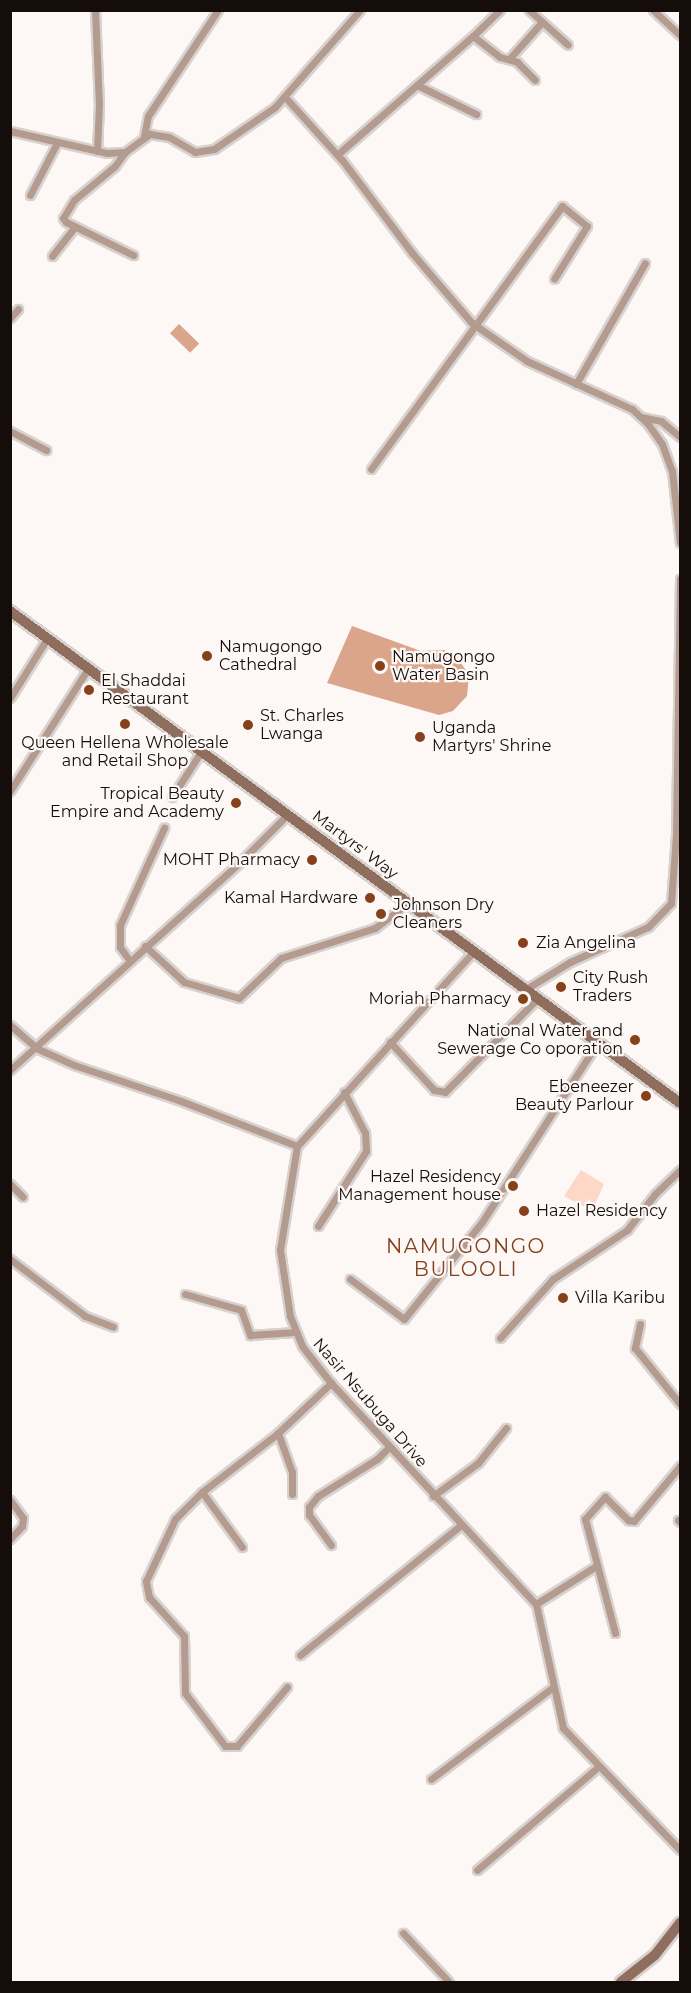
<!DOCTYPE html>
<style>
body{margin:0}
#map{position:relative;width:691px;height:1993px;overflow:hidden;background:#fdf8f5;font-family:Montserrat,sans-serif}
div>[style]{position:absolute}
[style*='--x']{left:calc(var(--x)*1px);top:calc(var(--y)*1px);width:calc(var(--w)*1px);rotate:calc(var(--a)*1deg)}
.green>*{inset:0;background:#fed8c7}
.water>*{inset:0;background:#dba58b;transform-origin:0 0}
.roads{filter:drop-shadow(2px 0 #d8d2cf) drop-shadow(-2px 0 #d8d2cf) drop-shadow(0 2px #d8d2cf) drop-shadow(0 -2px #d8d2cf)}
.street>*{height:7px;margin:-3.5px;padding:0 3.5px;transform-origin:3.5px;border-radius:3.5px;background:#b39b90}
.secondary>*{height:10px;margin:-5px;padding:0 5px;transform-origin:5px;border-radius:5px;background:#906e5e}
.dots>*{width:16px;height:16px;translate:-50% -50%;box-sizing:border-box;border:3px solid #fdf8f5;border-radius:50%}
span{translate:-50% -50%;white-space:nowrap;text-align:center;line-height:1.15;-webkit-text-stroke:4.5px #fdf8f5;paint-order:stroke}
.poi-label{font-size:16px;color:#150d09}
.left{translate:0 -50%;text-align:left}
.right{translate:-100% -50%;text-align:right}
.street-label{font-size:16px;color:#150d09}
.quarter-label{font-size:20px;color:#824220;letter-spacing:1.5px}
.frame{position:absolute;inset:0;border:12px solid #150d09;pointer-events:none}
</style>
<div id="map">
<div class="green">
<div style="clip-path:polygon(581px 1170px,604px 1184px,592px 1211px,564px 1196px)"></div>
</div>
<div class="water">
<div style="left:179px;top:324px;width:28px;height:13px;rotate:44deg"></div>
<div style="clip-path:polygon(352px 626px,421px 651px,445px 650px,447px 658px,457px 657px,469px 675px,467px 696px,453px 711px,439px 715px,327px 683px)"></div>
</div>
<div class="roads">
<div class="street">
<div style="--x:95;--y:10;--w:94;--a:87.6"></div>
<div style="--x:99;--y:104;--w:47;--a:92.4"></div>
<div style="--x:529;--y:10;--w:52;--a:41.9"></div>
<div style="--x:653;--y:10;--w:37;--a:43"></div>
<div style="--x:473;--y:36;--w:37;--a:-44"></div>
<div style="--x:510;--y:58;--w:48;--a:-48.4"></div>
<div style="--x:417;--y:85;--w:66;--a:26.2"></div>
<div style="--x:285;--y:97;--w:85;--a:47.9"></div>
<div style="--x:342;--y:160;--w:116;--a:53"></div>
<div style="--x:412;--y:253;--w:92;--a:49.4"></div>
<div style="--x:472;--y:323;--w:67;--a:34.6"></div>
<div style="--x:527;--y:361;--w:115;--a:24.6"></div>
<div style="--x:632;--y:409;--w:22;--a:43"></div>
<div style="--x:648;--y:424;--w:24;--a:55"></div>
<div style="--x:662;--y:444;--w:29;--a:70"></div>
<div style="--x:672;--y:471;--w:72;--a:83.7"></div>
<div style="--x:10;--y:131;--w:99;--a:12.8"></div>
<div style="--x:107;--y:153;--w:18;--a:-3"></div>
<div style="--x:125;--y:152;--w:31;--a:-36"></div>
<div style="--x:150;--y:134;--w:19;--a:9"></div>
<div style="--x:169;--y:137;--w:30;--a:30"></div>
<div style="--x:195;--y:152;--w:19;--a:-9"></div>
<div style="--x:214;--y:149;--w:74;--a:-34.5"></div>
<div style="--x:275;--y:107;--w:129;--a:-48.8"></div>
<div style="--x:144;--y:136;--w:20;--a:-79"></div>
<div style="--x:148;--y:116;--w:127;--a:-56.6"></div>
<div style="--x:125;--y:152;--w:17;--a:126"></div>
<div style="--x:115;--y:166;--w:53;--a:140.3"></div>
<div style="--x:74;--y:200;--w:21;--a:121"></div>
<div style="--x:63;--y:218;--w:5;--a:53"></div>
<div style="--x:66;--y:222;--w:75;--a:26.2"></div>
<div style="--x:338;--y:154;--w:179;--a:-41.2"></div>
<div style="--x:473;--y:36;--w:34;--a:38"></div>
<div style="--x:500;--y:57;--w:18;--a:16"></div>
<div style="--x:517;--y:62;--w:25;--a:45"></div>
<div style="--x:30;--y:195;--w:59;--a:-62.6"></div>
<div style="--x:52;--y:256;--w:37;--a:-52"></div>
<div style="--x:10;--y:318;--w:12;--a:-48"></div>
<div style="--x:576;--y:384;--w:139;--a:-60.3"></div>
<div style="--x:641;--y:417;--w:20;--a:11"></div>
<div style="--x:661;--y:421;--w:25;--a:40"></div>
<div style="--x:10;--y:431;--w:41;--a:27.8"></div>
<div style="--x:371;--y:469;--w:325;--a:-54"></div>
<div style="--x:562;--y:206;--w:32;--a:39"></div>
<div style="--x:587;--y:226;--w:62;--a:121.9"></div>
<div style="--x:10;--y:698;--w:72;--a:-58.1"></div>
<div style="--x:10;--y:791;--w:147;--a:-57.5"></div>
<div style="--x:172;--y:797;--w:56;--a:-57.4"></div>
<div style="--x:145;--y:946;--w:53;--a:42.7"></div>
<div style="--x:184;--y:982;--w:57;--a:16.2"></div>
<div style="--x:239;--y:998;--w:58;--a:-43.6"></div>
<div style="--x:281;--y:958;--w:99;--a:-17.7"></div>
<div style="--x:375;--y:928;--w:41;--a:-37.1"></div>
<div style="--x:474;--y:951;--w:263;--a:132.2"></div>
<div style="--x:297;--y:1146;--w:105;--a:99.3"></div>
<div style="--x:280;--y:1250;--w:67;--a:81.4"></div>
<div style="--x:290;--y:1316;--w:32;--a:68"></div>
<div style="--x:302;--y:1346;--w:47;--a:51.9"></div>
<div style="--x:331;--y:1383;--w:301;--a:47.2"></div>
<div style="--x:536;--y:1604;--w:127;--a:77.7"></div>
<div style="--x:563;--y:1728;--w:169;--a:46.2"></div>
<div style="--x:130;--y:961;--w:17;--a:-126"></div>
<div style="--x:120;--y:947;--w:22;--a:-90"></div>
<div style="--x:120;--y:925;--w:107;--a:-65.6"></div>
<div style="--x:526;--y:989;--w:52;--a:-31.5"></div>
<div style="--x:570;--y:962;--w:85;--a:-24.2"></div>
<div style="--x:648;--y:927;--w:33;--a:-46"></div>
<div style="--x:671;--y:903;--w:68;--a:-85.8"></div>
<div style="--x:676;--y:835;--w:256;--a:-89.1"></div>
<div style="--x:10;--y:1025;--w:35;--a:41"></div>
<div style="--x:36;--y:1048;--w:42;--a:24.1"></div>
<div style="--x:74;--y:1065;--w:113;--a:18.6"></div>
<div style="--x:181;--y:1101;--w:124;--a:21.2"></div>
<div style="--x:390;--y:1042;--w:65;--a:47.5"></div>
<div style="--x:434;--y:1090;--w:11;--a:10"></div>
<div style="--x:445;--y:1092;--w:131;--a:-45.3"></div>
<div style="--x:10;--y:1070;--w:309;--a:-42.1"></div>
<div style="--x:239;--y:863;--w:69;--a:-45"></div>
<div style="--x:10;--y:1184;--w:18;--a:45"></div>
<div style="--x:318;--y:1226;--w:89;--a:-57.4"></div>
<div style="--x:366;--y:1151;--w:18;--a:-93"></div>
<div style="--x:365;--y:1133;--w:46;--a:-117.1"></div>
<div style="--x:10;--y:1259;--w:94;--a:37.2"></div>
<div style="--x:85;--y:1316;--w:30;--a:21"></div>
<div style="--x:350;--y:1279;--w:67;--a:36.5"></div>
<div style="--x:404;--y:1319;--w:124;--a:-51.2"></div>
<div style="--x:482;--y:1222;--w:214;--a:-57.2"></div>
<div style="--x:185;--y:1294;--w:58;--a:15.9"></div>
<div style="--x:241;--y:1310;--w:27;--a:70"></div>
<div style="--x:250;--y:1335;--w:45;--a:-3.8"></div>
<div style="--x:640;--y:1324;--w:25;--a:102"></div>
<div style="--x:635;--y:1348;--w:72;--a:51.2"></div>
<div style="--x:500;--y:1338;--w:79;--a:-48.1"></div>
<div style="--x:553;--y:1279;--w:89;--a:-33.5"></div>
<div style="--x:627;--y:1230;--w:46;--a:-52.1"></div>
<div style="--x:655;--y:1194;--w:35;--a:-44"></div>
<div style="--x:278;--y:1433;--w:41;--a:70.3"></div>
<div style="--x:292;--y:1472;--w:22;--a:90"></div>
<div style="--x:202;--y:1492;--w:68;--a:54"></div>
<div style="--x:433;--y:1496;--w:56;--a:-36.3"></div>
<div style="--x:478;--y:1463;--w:45;--a:-51.3"></div>
<div style="--x:10;--y:1500;--w:22;--a:54"></div>
<div style="--x:23;--y:1518;--w:8;--a:97"></div>
<div style="--x:22;--y:1526;--w:18;--a:133"></div>
<div style="--x:678;--y:1520;--w:3;--a:45"></div>
<div style="--x:331;--y:1545;--w:37;--a:-126"></div>
<div style="--x:309;--y:1515;--w:8;--a:-90"></div>
<div style="--x:309;--y:1507;--w:14;--a:-51"></div>
<div style="--x:318;--y:1496;--w:70;--a:-32.1"></div>
<div style="--x:377;--y:1459;--w:17;--a:-45"></div>
<div style="--x:536;--y:1604;--w:71;--a:-32.3"></div>
<div style="--x:615;--y:1633;--w:118;--a:-104.7"></div>
<div style="--x:585;--y:1519;--w:30;--a:-48"></div>
<div style="--x:605;--y:1497;--w:33;--a:45"></div>
<div style="--x:628;--y:1520;--w:6;--a:9"></div>
<div style="--x:634;--y:1521;--w:72;--a:-50.1"></div>
<div style="--x:300;--y:1655;--w:207;--a:-38.9"></div>
<div style="--x:287;--y:1687;--w:77;--a:130.3"></div>
<div style="--x:237;--y:1746;--w:12;--a:180"></div>
<div style="--x:225;--y:1746;--w:66;--a:-127"></div>
<div style="--x:185;--y:1693;--w:57;--a:-91"></div>
<div style="--x:184;--y:1636;--w:52;--a:-131.9"></div>
<div style="--x:149;--y:1597;--w:16;--a:-101"></div>
<div style="--x:146;--y:1581;--w:68;--a:-64.9"></div>
<div style="--x:175;--y:1519;--w:38;--a:-45"></div>
<div style="--x:202;--y:1492;--w:96;--a:-37.8"></div>
<div style="--x:278;--y:1433;--w:73;--a:-43.3"></div>
<div style="--x:431;--y:1779;--w:153;--a:-37"></div>
<div style="--x:477;--y:1870;--w:159;--a:-40.4"></div>
<div style="--x:403;--y:1933;--w:67;--a:46.8"></div>
</div>
<div class="secondary">
<div style="--x:10;--y:611;--w:831;--a:36.29"></div>
<div style="--x:621;--y:1982;--w:43;--a:-38.5"></div>
<div style="--x:655;--y:1955;--w:41;--a:-52"></div>
</div>
</div>
<div class="dots">
<div style="left:207px;top:656px;background:#86401a"></div>
<div style="left:380px;top:666px;background:#86401a"></div>
<div style="left:89px;top:690px;background:#86401a"></div>
<div style="left:125px;top:724px;background:#86401a"></div>
<div style="left:248px;top:725px;background:#86401a"></div>
<div style="left:420px;top:737px;background:#86401a"></div>
<div style="left:236px;top:803px;background:#86401a"></div>
<div style="left:312px;top:860px;background:#86401a"></div>
<div style="left:370px;top:898px;background:#86401a"></div>
<div style="left:381px;top:914px;background:#86401a"></div>
<div style="left:523px;top:943px;background:#86401a"></div>
<div style="left:561px;top:987px;background:#86401a"></div>
<div style="left:523px;top:999px;background:#86401a"></div>
<div style="left:635px;top:1040px;background:#86401a"></div>
<div style="left:646px;top:1096px;background:#86401a"></div>
<div style="left:513px;top:1186px;background:#86401a"></div>
<div style="left:524px;top:1211px;background:#86401a"></div>
<div style="left:563px;top:1298px;background:#86401a"></div>
</div>
<div class="poi-label">
<span class="left" style="left:219px;top:656px">Namugongo<br>Cathedral</span>
<span class="left" style="left:392px;top:666px">Namugongo<br>Water Basin</span>
<span class="left" style="left:101px;top:690px">El Shaddai<br>Restaurant</span>
<span class="left" style="left:260px;top:725px">St. Charles<br>Lwanga</span>
<span class="left" style="left:432px;top:737px">Uganda<br>Martyrs' Shrine</span>
<span style="left:125px;top:752px">Queen Hellena Wholesale<br>and Retail Shop</span>
<span class="right" style="left:224px;top:803px">Tropical Beauty<br>Empire and Academy</span>
<span class="right" style="left:300px;top:860px">MOHT Pharmacy</span>
<span class="right" style="left:358px;top:898px">Kamal Hardware</span>
<span class="left" style="left:393px;top:914px">Johnson Dry<br>Cleaners</span>
<span class="left" style="left:536px;top:943px">Zia Angelina</span>
<span class="left" style="left:573px;top:987px">City Rush<br>Traders</span>
<span class="right" style="left:511px;top:999px">Moriah Pharmacy</span>
<span class="right" style="left:623px;top:1040px">National Water and<br>Sewerage Co oporation</span>
<span class="right" style="left:634px;top:1096px">Ebeneezer<br>Beauty Parlour</span>
<span class="right" style="left:501px;top:1186px">Hazel Residency<br>Management house</span>
<span class="left" style="left:536px;top:1211px">Hazel Residency</span>
<span class="left" style="left:575px;top:1298px">Villa Karibu</span>
</div>
<div class="street-label">
<span style="left:355px;top:845px;rotate:37deg">Martyrs' Way</span>
<span style="left:370px;top:1403px;rotate:49deg">Nasir Nsubuga Drive</span>
</div>
<div class="quarter-label">
<span style="left:466px;top:1258px">NAMUGONGO<br>BULOOLI</span>
</div>
<div class="frame"></div>
</div>
